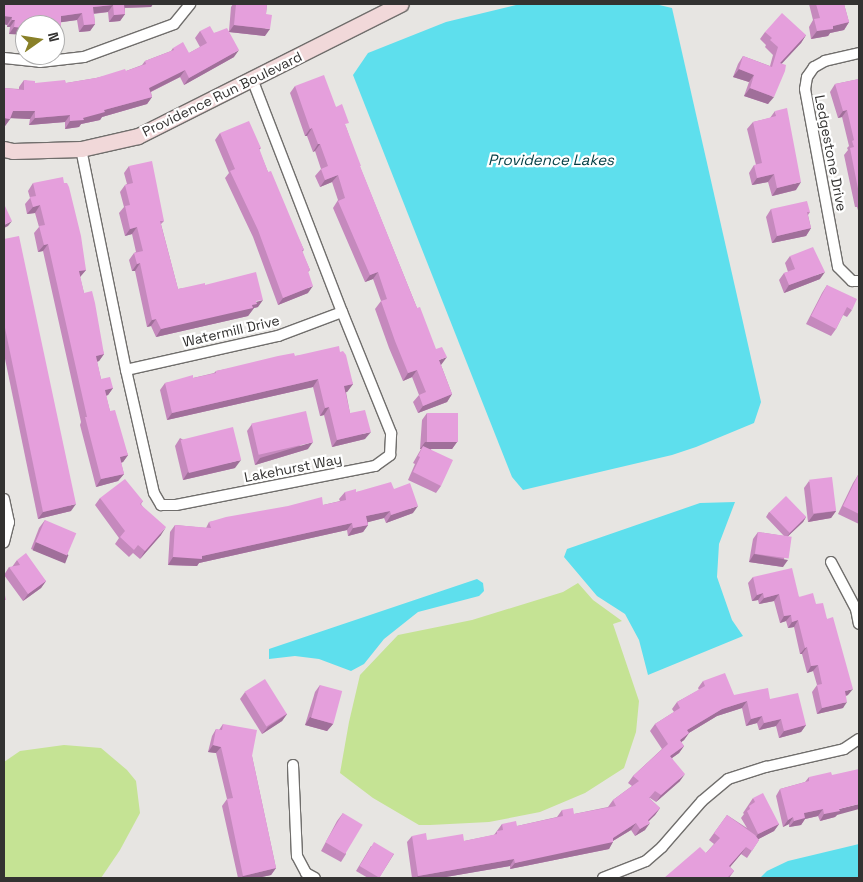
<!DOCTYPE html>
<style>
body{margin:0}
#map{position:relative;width:863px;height:882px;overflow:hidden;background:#e7e5e2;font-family:"Space Grotesk",sans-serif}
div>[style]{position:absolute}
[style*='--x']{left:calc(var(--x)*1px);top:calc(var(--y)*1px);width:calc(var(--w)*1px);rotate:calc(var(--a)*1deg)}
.green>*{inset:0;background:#c5e394}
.water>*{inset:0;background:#5edfed}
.roads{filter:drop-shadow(1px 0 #706e6c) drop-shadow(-1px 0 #706e6c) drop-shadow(0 1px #706e6c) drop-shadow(0 -1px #706e6c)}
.street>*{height:10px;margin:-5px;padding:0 5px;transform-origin:5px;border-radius:5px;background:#fff}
.secondary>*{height:15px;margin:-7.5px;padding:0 7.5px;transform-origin:7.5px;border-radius:7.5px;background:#f1d8d9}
.wall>*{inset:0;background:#c589bd}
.shaded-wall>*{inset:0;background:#a06f9a;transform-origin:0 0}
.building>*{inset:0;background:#e59fdc;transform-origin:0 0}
span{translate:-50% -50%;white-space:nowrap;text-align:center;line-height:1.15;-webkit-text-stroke:4.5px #fff;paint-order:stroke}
.street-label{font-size:14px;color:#333231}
.water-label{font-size:15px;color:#003d43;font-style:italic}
.frame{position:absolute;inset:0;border:5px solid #333231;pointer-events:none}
.north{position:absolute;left:15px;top:15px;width:50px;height:50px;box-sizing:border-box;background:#fff;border:1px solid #adadad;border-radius:50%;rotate:77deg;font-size:14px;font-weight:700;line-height:20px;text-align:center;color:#333231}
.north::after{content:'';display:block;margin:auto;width:18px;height:22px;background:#898028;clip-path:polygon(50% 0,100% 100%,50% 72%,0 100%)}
</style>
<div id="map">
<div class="green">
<div style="clip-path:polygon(578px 583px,593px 600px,622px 621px,613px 624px,639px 701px,636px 732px,624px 768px,585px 793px,540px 812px,489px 822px,430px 825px,419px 825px,373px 798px,340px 773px,349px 722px,360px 675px,398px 635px,472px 620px,563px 592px)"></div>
<div style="clip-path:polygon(64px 745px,101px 748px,127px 770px,136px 781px,140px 813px,120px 850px,101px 878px,4px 878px,4px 762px,20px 751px)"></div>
</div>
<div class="water">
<div style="clip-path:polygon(520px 4px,655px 4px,672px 8px,761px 402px,754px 423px,696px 447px,672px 455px,523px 490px,512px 477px,353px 75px,368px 53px,446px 22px)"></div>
<div style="clip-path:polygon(735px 502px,719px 544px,717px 577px,732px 620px,743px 636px,648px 675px,639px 640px,625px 614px,597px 596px,564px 557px,567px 549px,700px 503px)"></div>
<div style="clip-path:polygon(477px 579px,483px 583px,484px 591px,479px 596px,418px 612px,384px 639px,364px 664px,351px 671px,319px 659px,295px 656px,269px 659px,269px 649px)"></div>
<div style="clip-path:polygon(859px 844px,859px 878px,760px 878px,767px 871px,788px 861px)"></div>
</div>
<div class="roads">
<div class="street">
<div style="--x:859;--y:53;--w:35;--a:167"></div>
<div style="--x:825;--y:61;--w:13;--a:151"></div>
<div style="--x:814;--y:67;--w:12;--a:125"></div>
<div style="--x:807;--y:77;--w:12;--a:99"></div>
<div style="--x:805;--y:89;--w:181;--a:79.5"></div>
<div style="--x:838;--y:267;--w:20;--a:45"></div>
<div style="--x:852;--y:281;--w:7;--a:0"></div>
<div style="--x:4;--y:58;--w:36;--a:6"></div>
<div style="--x:40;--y:62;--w:44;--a:-6.5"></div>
<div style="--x:84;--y:57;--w:96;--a:-20.1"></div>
<div style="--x:174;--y:24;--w:26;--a:-51"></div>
<div style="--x:81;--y:149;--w:226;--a:78.5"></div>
<div style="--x:126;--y:370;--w:126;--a:77.2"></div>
<div style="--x:154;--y:493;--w:14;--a:60"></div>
<div style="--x:161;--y:505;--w:15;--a:0"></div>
<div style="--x:176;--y:505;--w:203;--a:-11.1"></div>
<div style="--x:375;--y:466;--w:19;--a:-36"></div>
<div style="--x:390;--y:455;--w:22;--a:-87"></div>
<div style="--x:391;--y:433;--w:131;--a:-112"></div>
<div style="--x:342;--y:312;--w:250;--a:-111.1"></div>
<div style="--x:126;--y:370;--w:156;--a:-12.6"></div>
<div style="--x:278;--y:336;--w:68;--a:-20.6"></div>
<div style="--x:4;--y:499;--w:24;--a:78"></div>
<div style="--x:9;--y:522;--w:21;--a:104"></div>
<div style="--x:831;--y:562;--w:53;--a:62"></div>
<div style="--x:856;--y:609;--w:15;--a:79"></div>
<div style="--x:293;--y:765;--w:91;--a:87.5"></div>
<div style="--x:297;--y:856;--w:19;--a:62"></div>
<div style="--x:306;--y:873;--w:10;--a:29"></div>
<div style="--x:603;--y:878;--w:46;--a:-21.6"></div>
<div style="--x:646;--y:861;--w:21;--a:-41"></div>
<div style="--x:662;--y:847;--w:61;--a:-49"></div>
<div style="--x:702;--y:801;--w:34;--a:-40"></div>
<div style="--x:728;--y:779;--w:40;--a:-18"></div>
<div style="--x:766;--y:767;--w:80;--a:-13"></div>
<div style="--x:844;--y:749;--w:18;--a:-34"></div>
</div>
<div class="secondary">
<div style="--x:4;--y:149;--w:9;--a:13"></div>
<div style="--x:13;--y:151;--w:68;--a:-1.7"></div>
<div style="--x:81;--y:149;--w:58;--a:-12.8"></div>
<div style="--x:138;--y:136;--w:294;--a:-26.7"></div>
</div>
</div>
<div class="wall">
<div style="clip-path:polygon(4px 4px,153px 4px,151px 7px,125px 8px,125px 14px,120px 21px,109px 22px,108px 12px,94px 14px,95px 24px,90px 31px,79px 32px,77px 20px,61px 22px,56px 37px,55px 37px,55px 25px,9px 34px,10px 27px,7px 27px,7px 25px,4px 24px)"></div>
<div style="clip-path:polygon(233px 4px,267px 4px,266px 14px,265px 36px,229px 32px,234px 57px,184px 85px,180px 77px,151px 92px,152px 97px,147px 104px,102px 117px,100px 120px,81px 124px,79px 127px,65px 129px,65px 122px,29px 125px,30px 119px,11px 118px,5px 126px,4px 126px,4px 88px,19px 89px,19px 87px,24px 80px,35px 83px,66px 83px,96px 78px,126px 71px,142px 65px,145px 61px,171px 51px,173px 48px,189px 53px,200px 47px,195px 38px,200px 31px,214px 33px,229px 31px,231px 7px)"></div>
<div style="clip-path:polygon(809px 4px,844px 4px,849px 22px,844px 30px,830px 33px,828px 36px,811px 39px,809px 27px,813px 20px)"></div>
<div style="clip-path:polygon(765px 32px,806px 35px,801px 43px,781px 64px,768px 104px,744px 96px,749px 82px,733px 77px,738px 64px,743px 56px,770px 66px,773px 55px,765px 47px,766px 45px,760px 39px)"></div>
<div style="clip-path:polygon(859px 79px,859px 214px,857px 207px,855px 207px,844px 155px,848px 150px,847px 148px,849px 146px,842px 117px,838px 118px,830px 92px,835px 84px)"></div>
<div style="clip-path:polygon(295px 86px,336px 107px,346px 127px,360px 167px,417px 308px,441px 365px,452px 394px,447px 402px,418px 413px,413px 402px,419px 395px,412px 377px,403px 381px,389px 348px,375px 309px,381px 301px,373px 279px,365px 282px,333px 208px,338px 200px,332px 182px,320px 187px,315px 176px,321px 169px,315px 151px,313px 152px,307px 136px,305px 136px,290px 93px)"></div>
<div style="clip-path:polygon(775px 111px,796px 190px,772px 196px,768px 182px,752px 185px,749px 173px,754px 165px,756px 165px,747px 129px,753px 122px,770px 118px)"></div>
<div style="clip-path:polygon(220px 133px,261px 148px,259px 150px,268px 172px,304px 250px,302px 252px,310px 270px,308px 272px,308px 293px,278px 305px,253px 237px,225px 178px,229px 173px,215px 140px)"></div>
<div style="clip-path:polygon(129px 166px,164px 221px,161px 224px,178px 289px,205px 285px,258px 307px,254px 308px,248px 316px,156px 337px,151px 326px,147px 327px,135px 271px,132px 271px,129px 260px,134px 253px,136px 252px,132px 234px,125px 236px,119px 213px,124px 207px,120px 192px,125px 185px,127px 184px,124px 173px)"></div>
<div style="clip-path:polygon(33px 183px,86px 270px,80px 277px,84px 293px,104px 354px,99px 361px,97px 362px,101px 379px,113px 388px,108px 395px,106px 396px,110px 411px,128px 455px,123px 462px,121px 463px,124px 474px,118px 481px,96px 487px,80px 425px,81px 422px,43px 251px,38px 252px,34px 233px,39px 227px,35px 213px,27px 214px,25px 204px,30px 198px,28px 191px)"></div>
<div style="clip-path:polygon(771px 209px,810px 212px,808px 215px,811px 228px,806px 236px,772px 243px,766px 217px)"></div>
<div style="clip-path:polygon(4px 239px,71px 511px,38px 519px,4px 354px)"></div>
<div style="clip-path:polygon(790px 256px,820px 279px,784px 293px,779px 280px,784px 273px,788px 272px,785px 263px)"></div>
<div style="clip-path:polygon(827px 285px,852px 310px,847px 317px,843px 315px,836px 329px,831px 336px,806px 324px,822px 293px)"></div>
<div style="clip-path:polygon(340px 352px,353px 384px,347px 392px,346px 392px,350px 413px,365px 439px,332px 447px,324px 415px,320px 416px,313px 387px,167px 420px,160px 390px,165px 383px,193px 378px,214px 373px,216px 371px,295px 356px)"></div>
<div style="clip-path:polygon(427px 413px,457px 442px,452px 449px,431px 449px,441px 486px,436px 493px,408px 480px,415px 464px,413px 463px,421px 449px,420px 449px,422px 420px)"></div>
<div style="clip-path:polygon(252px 424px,308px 449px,255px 465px,247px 431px)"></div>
<div style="clip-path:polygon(180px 438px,235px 468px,183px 480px,175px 446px)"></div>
<div style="clip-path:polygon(858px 475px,859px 476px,859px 524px,838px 514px,853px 483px)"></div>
<div style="clip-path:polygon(809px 481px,836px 511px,831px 518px,808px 522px,804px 488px)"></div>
<div style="clip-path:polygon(394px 489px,413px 513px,386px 523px,384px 518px,368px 522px,368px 525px,363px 532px,348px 536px,347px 530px,199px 563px,197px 566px,168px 565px,170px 532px,175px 525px,206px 528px,209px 522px,323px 505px,340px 501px,339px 499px,345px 492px,356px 492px)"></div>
<div style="clip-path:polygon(100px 498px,143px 501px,141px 504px,161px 535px,140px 559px,133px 553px,129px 557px,115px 544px,119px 538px,95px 505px)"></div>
<div style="clip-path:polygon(769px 512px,806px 517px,803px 522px,787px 537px,783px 567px,749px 562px,753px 539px,758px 532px,784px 536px,766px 517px)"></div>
<div style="clip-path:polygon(45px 520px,68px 555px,63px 562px,31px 549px,39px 528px)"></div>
<div style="clip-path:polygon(17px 560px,46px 581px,41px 588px,23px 601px,4px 575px,9px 567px,12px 567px)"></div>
<div style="clip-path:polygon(753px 577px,816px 604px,827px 619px,848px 695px,846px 696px,843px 708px,817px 714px,812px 692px,817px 685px,813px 671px,807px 673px,802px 654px,800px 654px,794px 627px,788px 628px,786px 621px,780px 623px,774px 601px,759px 604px,758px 600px,752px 601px,748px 583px)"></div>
<div style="clip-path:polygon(703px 681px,734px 695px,770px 699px,806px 725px,801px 732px,779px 738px,776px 726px,759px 730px,757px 723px,746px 726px,742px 708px,717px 716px,689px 733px,684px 740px,681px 742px,684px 746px,679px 753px,672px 758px,680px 781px,656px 802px,650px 798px,649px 798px,660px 808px,655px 815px,648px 821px,645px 830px,635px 836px,631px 830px,613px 841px,609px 849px,510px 869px,510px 866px,440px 878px,412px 878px,407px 842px,412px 836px,427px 840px,464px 841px,494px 835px,502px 824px,517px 826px,557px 817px,562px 810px,574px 814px,608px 807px,613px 800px,632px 786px,628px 783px,633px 776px,662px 749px,650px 731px,655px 724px,674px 712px,672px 709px,677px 702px,699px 690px,698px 688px)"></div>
<div style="clip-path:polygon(320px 685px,333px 724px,327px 731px,305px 725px,315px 692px)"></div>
<div style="clip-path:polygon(245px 692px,287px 714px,282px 721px,262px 734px,240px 699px)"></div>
<div style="clip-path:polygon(223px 724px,252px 756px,276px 868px,271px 875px,257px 878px,238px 878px,222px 806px,227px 799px,216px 753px,208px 752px,212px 736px,216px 729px,219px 730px)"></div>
<div style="clip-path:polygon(809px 777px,837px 815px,835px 817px,820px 821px,818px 816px,805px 819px,801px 825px,789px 827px,789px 824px,783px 827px,776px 796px,780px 789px,805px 782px)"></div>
<div style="clip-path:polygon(753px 798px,779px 824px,774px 831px,758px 839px,759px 840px,747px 858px,741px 854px,730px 867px,734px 871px,729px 878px,664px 878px,706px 853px,714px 844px,709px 840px,727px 815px,747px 828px,741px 818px,744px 814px,743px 813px)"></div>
<div style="clip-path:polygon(343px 813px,346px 854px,341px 862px,321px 851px,337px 821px)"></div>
<div style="clip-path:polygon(371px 846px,394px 854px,379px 878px,368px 878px,356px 871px)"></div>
</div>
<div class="shaded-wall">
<div style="clip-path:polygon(122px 4px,153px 4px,151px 7px,119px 8px)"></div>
<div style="clip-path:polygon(113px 5px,108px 12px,88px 14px,93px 7px)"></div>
<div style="clip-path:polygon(82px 13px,77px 20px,56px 23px,61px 16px)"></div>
<div style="clip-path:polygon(125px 14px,120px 21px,109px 22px,114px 15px)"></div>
<div style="clip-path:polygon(4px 16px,12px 17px,7px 25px,4px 24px)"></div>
<div style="clip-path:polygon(12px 20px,15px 20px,10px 27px,7px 27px)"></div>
<div style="clip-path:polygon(849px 22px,844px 30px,830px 33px,828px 36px,811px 39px,817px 31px,833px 26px)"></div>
<div style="clip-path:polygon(95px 24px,90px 31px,79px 32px,84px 25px)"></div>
<div style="clip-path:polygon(234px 25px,270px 29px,265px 36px,229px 32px)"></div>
<div style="clip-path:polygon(14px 27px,25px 28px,25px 35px,9px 34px)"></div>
<div style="clip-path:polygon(55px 30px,61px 30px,56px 37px,55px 37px)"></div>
<div style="clip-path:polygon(806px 35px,801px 43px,775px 71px,780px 63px)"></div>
<div style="clip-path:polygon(239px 50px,234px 57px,184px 85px,189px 78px)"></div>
<div style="clip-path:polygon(739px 69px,754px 75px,749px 82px,733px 77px)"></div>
<div style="clip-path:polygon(185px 70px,180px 77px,144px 95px,149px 88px)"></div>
<div style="clip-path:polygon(750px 88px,774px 97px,768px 104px,744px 96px)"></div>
<div style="clip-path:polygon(152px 97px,147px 104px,102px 117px,100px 120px,81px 124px,79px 127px,65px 129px,70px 121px,104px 110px)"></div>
<div style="clip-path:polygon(847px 110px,842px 117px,838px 118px,843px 111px)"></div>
<div style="clip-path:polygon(13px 111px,35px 111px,30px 119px,8px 118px)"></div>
<div style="clip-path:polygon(70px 115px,65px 122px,29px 125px,35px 118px)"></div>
<div style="clip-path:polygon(4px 118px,10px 119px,5px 126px,4px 126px)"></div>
<div style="clip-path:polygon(312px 128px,307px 136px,305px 136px,310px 129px)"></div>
<div style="clip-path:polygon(318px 144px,320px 144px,315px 151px,313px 152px)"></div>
<div style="clip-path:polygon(774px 174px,768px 182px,752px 185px,757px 178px)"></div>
<div style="clip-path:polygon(338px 175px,332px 182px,320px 187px,325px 180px)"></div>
<div style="clip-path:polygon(801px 182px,796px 190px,772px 196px,777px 188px)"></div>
<div style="clip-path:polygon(40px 205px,35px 213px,27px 214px,33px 207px)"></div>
<div style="clip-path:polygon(12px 221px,8px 226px,4px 228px,4px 225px)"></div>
<div style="clip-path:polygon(137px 227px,132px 234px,125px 236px,130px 229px)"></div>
<div style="clip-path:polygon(811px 228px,806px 236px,772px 243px,777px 236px)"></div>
<div style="clip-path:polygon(48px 244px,43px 251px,38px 252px,44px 245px)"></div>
<div style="clip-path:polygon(140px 263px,135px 271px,132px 271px,137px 264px)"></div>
<div style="clip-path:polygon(86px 270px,80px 277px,73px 279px,79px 271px)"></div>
<div style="clip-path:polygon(378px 272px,373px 279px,365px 282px,370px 275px)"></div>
<div style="clip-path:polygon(825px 272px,820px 279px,784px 293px,789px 285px)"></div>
<div style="clip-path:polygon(313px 286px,308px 293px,278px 305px,283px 298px)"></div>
<div style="clip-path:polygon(263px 300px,258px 307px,254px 308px,248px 316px,156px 337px,161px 329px)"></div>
<div style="clip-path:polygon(156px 319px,151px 326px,147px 327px,152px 320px)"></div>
<div style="clip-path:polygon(104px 354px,99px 361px,91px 363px,96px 356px)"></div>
<div style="clip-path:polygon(447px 357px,441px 365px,434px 368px,439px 360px)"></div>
<div style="clip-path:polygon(417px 370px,412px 377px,403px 381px,408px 373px)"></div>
<div style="clip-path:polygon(318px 379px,313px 387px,167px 420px,172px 413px)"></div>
<div style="clip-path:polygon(353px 384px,347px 392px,339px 394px,344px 386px)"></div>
<div style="clip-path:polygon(113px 388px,108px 395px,100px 397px,105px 390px)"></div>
<div style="clip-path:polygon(452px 394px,447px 402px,418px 413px,423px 406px)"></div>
<div style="clip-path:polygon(329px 407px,324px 415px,320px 416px,325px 408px)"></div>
<div style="clip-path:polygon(371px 432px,365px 439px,332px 447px,337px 440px)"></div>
<div style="clip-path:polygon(313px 442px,308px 449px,255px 465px,260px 458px)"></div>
<div style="clip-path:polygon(425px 442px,457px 442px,452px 449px,422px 449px,423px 446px,421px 449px,420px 449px)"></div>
<div style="clip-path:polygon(128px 455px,123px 462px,115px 464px,120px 457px)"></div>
<div style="clip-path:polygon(241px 460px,235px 468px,183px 480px,188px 472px)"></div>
<div style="clip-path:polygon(124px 474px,118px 481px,96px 487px,101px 479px)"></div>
<div style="clip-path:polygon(76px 504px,71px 511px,38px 519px,43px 512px)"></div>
<div style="clip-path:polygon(418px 506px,413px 513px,386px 523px,391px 515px)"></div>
<div style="clip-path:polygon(390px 511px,384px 518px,361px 524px,366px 516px)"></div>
<div style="clip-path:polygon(836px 511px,831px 518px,808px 522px,814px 514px)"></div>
<div style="clip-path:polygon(806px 517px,803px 522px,786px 538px,790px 533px)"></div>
<div style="clip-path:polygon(352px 523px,347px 530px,199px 563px,197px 566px,168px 565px,173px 557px,202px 556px)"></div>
<div style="clip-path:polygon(368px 525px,363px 532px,348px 536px,353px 528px)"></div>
<div style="clip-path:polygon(166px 527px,161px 535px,140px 559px,145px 551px)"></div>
<div style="left:36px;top:542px;width:35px;height:9px;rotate:22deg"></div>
<div style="clip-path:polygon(754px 554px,788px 560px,783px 567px,749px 562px)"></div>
<div style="clip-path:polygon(46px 581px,41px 588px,23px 601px,28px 594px)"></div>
<div style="clip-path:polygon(763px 593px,758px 600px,752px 601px,757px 595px)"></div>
<div style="clip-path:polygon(779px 594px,774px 601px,759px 604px,764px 598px)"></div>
<div style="clip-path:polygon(791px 615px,786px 621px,780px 623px,784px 616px)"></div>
<div style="clip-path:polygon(798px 620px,794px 627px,788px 628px,792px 622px)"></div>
<div style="clip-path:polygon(807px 647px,802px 654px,800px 654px,805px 648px)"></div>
<div style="clip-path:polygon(818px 665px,813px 671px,807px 673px,811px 666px)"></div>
<div style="clip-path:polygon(853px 689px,848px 695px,840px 697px,845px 691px)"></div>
<div style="clip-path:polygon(747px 701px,742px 708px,717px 716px,682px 737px,687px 730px,722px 709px)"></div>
<div style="clip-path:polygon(847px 702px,843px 708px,817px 714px,822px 708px)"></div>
<div style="clip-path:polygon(287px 714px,282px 721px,262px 734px,268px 727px)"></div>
<div style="clip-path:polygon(762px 716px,757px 723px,746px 726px,751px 719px)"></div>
<div style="clip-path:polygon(310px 717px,333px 724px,327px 731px,305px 725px)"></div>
<div style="clip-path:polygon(781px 719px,776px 726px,759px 730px,764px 723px)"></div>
<div style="clip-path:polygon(806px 725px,801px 732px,779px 738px,784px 731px)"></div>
<div style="clip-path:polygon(689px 733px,684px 740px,675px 747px,680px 740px)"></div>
<div style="clip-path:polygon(213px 745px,221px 747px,216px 753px,208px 752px)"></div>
<div style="clip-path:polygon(684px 746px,679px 753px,665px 763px,670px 756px)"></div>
<div style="clip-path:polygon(685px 774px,680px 781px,656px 802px,661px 795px)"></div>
<div style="clip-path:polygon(859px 804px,859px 809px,837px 815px,835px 817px,820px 821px,824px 814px,839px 809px)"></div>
<div style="clip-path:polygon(660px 808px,655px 815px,643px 827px,648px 820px)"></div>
<div style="clip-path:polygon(823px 809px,818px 816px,805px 819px,801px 825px,789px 827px,794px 821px,804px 813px)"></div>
<div style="clip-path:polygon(793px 817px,789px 824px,783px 827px,788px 820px)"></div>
<div style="clip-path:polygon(636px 823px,631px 830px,611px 842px,613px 842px,609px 849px,510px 869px,515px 863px,613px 838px)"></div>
<div style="clip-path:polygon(650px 823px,645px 830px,635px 836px,640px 829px)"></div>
<div style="clip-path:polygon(779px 824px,774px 831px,753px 842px,758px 834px)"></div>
<div style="clip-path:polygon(746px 847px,741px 854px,724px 874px,729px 866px)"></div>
<div style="clip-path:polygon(514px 859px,510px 866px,440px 878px,416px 878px,418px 876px)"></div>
<div style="clip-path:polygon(276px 868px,271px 875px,257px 878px,241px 878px,243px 876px)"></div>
</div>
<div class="building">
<div style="clip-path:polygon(4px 4px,124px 4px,125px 14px,114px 15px,113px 5px,93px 7px,95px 24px,84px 25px,82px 13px,61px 16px,61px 30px,55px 30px,55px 25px,25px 25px,25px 28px,14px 27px,15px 20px,12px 20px,12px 17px,4px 16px)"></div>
<div style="clip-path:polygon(236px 4px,267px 4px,266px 14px,272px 15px,270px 29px,234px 25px)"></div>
<div style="clip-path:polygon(816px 4px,844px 4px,849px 22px,833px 26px,833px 29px,817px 31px,814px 19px,820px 18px)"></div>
<div style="clip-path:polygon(782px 13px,806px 35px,780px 63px,786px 65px,785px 71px,774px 97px,750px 88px,754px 75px,739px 69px,743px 56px,772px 67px,778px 47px,770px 40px,772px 38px,765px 32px)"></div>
<div style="clip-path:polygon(210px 26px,214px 33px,227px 28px,239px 50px,189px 78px,185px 70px,149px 88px,152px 97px,104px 110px,105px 112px,83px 118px,84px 120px,70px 121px,70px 115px,35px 118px,35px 111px,13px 111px,10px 119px,4px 118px,4px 88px,24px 90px,24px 80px,35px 81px,35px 83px,65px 80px,66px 83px,96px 78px,125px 69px,126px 71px,146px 64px,145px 61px,174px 50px,173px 48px,183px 42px,189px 53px,207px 43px,200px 31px)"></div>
<div style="clip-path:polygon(324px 75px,336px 107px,342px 104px,349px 123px,345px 124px,361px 166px,360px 166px,417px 308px,420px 307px,436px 349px,442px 347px,447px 357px,439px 360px,452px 394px,423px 406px,419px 395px,426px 392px,417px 370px,408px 373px,395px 341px,381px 301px,387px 299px,378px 272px,370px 275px,338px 201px,345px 198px,338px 175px,325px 180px,321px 169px,328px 166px,320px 144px,318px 144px,312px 128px,310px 129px,295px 86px)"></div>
<div style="clip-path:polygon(859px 79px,859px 194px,850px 148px,854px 147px,852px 141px,854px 140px,847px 110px,843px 111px,835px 84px)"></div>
<div style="clip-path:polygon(787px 108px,801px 182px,777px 188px,774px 174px,757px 178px,754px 165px,762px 163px,753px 122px,776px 116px,775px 111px)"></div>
<div style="clip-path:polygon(249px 121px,261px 148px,259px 148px,268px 172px,271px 171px,304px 250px,302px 250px,310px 270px,308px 271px,313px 286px,283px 298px,258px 230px,230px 171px,235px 169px,220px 133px)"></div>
<div style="clip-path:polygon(152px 161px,164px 221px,160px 221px,178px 289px,205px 283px,205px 285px,256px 272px,263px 300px,256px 301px,257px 304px,252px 305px,253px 308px,161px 329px,156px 319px,152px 320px,140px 263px,137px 264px,134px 253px,143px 251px,137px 227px,130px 229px,125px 206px,130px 205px,125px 185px,133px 183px,129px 166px)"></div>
<div style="clip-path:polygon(63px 177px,64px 183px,67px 183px,69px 187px,81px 236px,86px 270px,79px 271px,84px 293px,92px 291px,95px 303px,104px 354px,96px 356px,101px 379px,110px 377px,113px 388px,105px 390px,110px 411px,115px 410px,128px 455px,120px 457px,124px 474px,101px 479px,85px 417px,87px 417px,48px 244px,44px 245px,39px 226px,45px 225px,40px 205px,33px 207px,30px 197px,36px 196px,33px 183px)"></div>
<div style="clip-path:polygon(807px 201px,810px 212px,807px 212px,811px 228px,777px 236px,771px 209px)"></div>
<div style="clip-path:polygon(4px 204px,12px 221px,4px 225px)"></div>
<div style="clip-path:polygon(19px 236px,76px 504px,43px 512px,4px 323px,4px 239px)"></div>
<div style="clip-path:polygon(813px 247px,825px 272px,789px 285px,784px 273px,795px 269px,790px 256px)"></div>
<div style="clip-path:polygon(827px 285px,857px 299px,852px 310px,847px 307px,836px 329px,811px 316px)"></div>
<div style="clip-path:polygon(339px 346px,340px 352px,343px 351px,346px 355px,353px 384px,344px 386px,350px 413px,365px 410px,371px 432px,337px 440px,329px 407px,325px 408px,318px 379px,172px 413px,165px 383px,193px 375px,193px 378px,216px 373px,216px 371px,278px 356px,294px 353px,295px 356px)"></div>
<div style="left:306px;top:411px;width:32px;height:56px;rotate:77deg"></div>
<div style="left:427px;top:413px;width:31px;height:29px"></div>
<div style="left:233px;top:427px;width:34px;height:54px;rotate:76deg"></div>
<div style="clip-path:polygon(423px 446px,453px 460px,441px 486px,413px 472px,420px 457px,418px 456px)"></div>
<div style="clip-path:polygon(858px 475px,859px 476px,859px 514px,843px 506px)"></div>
<div style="left:832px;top:477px;width:34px;height:23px;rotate:83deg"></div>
<div style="clip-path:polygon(125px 479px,143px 501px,140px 504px,166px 527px,145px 551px,138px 545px,134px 550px,120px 537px,125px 531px,100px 498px)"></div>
<div style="clip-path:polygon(391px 482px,394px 489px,410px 483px,418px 506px,391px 515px,390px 511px,366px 516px,368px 525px,353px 528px,352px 523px,202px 556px,202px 559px,173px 557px,175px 525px,211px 528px,209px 522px,226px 517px,288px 506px,322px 497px,323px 505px,346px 500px,345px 492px,356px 489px,356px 492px)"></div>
<div style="left:786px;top:496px;width:29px;height:23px;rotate:46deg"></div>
<div style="left:45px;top:520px;width:34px;height:24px;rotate:23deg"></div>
<div style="left:758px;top:532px;width:34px;height:22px;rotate:8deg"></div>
<div style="clip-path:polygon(26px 553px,46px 581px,28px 594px,9px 567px,20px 565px,17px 560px)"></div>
<div style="clip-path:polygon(792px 568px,799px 597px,813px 593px,816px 604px,823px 603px,827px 619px,833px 617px,853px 689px,845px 691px,847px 702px,822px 708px,817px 685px,822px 684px,818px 665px,811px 666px,807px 647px,805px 648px,798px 620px,792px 622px,791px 615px,784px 616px,779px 594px,764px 598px,763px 593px,757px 595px,753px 577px)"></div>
<div style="clip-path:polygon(4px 591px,6px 600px,4px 600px)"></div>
<div style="clip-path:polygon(725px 673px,734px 695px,768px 688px,770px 699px,798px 693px,806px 725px,784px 731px,781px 719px,764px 723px,762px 716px,751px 719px,747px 701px,722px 709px,687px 730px,689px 733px,680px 740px,684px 746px,670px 756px,685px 774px,661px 795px,655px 791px,649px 798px,660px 808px,648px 820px,650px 823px,640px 829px,636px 823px,613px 838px,613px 842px,515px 863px,514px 859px,418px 876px,412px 836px,426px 833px,427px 840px,463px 834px,464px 841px,497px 834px,497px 831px,503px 830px,502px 824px,516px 821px,517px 826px,563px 816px,562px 810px,573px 808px,574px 814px,616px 806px,613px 800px,639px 781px,633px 776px,668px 744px,655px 724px,680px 708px,677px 702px,705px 686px,703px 681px)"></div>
<div style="left:265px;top:679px;width:41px;height:24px;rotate:58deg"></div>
<div style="left:320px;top:685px;width:23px;height:34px;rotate:15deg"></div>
<div style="clip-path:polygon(223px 724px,257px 730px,252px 756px,276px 868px,243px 876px,227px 799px,233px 798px,221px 747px,213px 745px,216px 729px,222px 730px)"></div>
<div style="clip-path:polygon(859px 769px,859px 804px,839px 809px,840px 811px,824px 814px,823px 809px,804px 813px,805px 818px,794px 821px,793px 817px,788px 820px,780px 789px,809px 781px,809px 777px,831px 772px,832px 775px)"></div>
<div style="clip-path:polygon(763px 793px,779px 824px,758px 834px,747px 811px,750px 809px,749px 806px,755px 802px,753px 798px)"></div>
<div style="left:343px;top:813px;width:23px;height:34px;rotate:31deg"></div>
<div style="clip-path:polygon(727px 815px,755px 835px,759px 840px,752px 851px,746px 847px,729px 866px,734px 871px,727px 878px,664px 878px,700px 847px,706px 853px,720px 838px,714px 833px)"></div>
<div style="left:374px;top:842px;width:23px;height:28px;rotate:31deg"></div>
</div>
<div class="street-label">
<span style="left:222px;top:94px;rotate:-26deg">Providence Run Boulevard</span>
<span style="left:831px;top:153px;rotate:79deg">Ledgestone Drive</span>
<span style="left:231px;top:331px;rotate:-13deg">Watermill Drive</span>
<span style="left:293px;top:468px;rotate:-11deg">Lakehurst Way</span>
</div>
<div class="water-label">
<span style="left:551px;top:160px">Providence Lakes</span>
</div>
<div class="frame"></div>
<div class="north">N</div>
</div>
